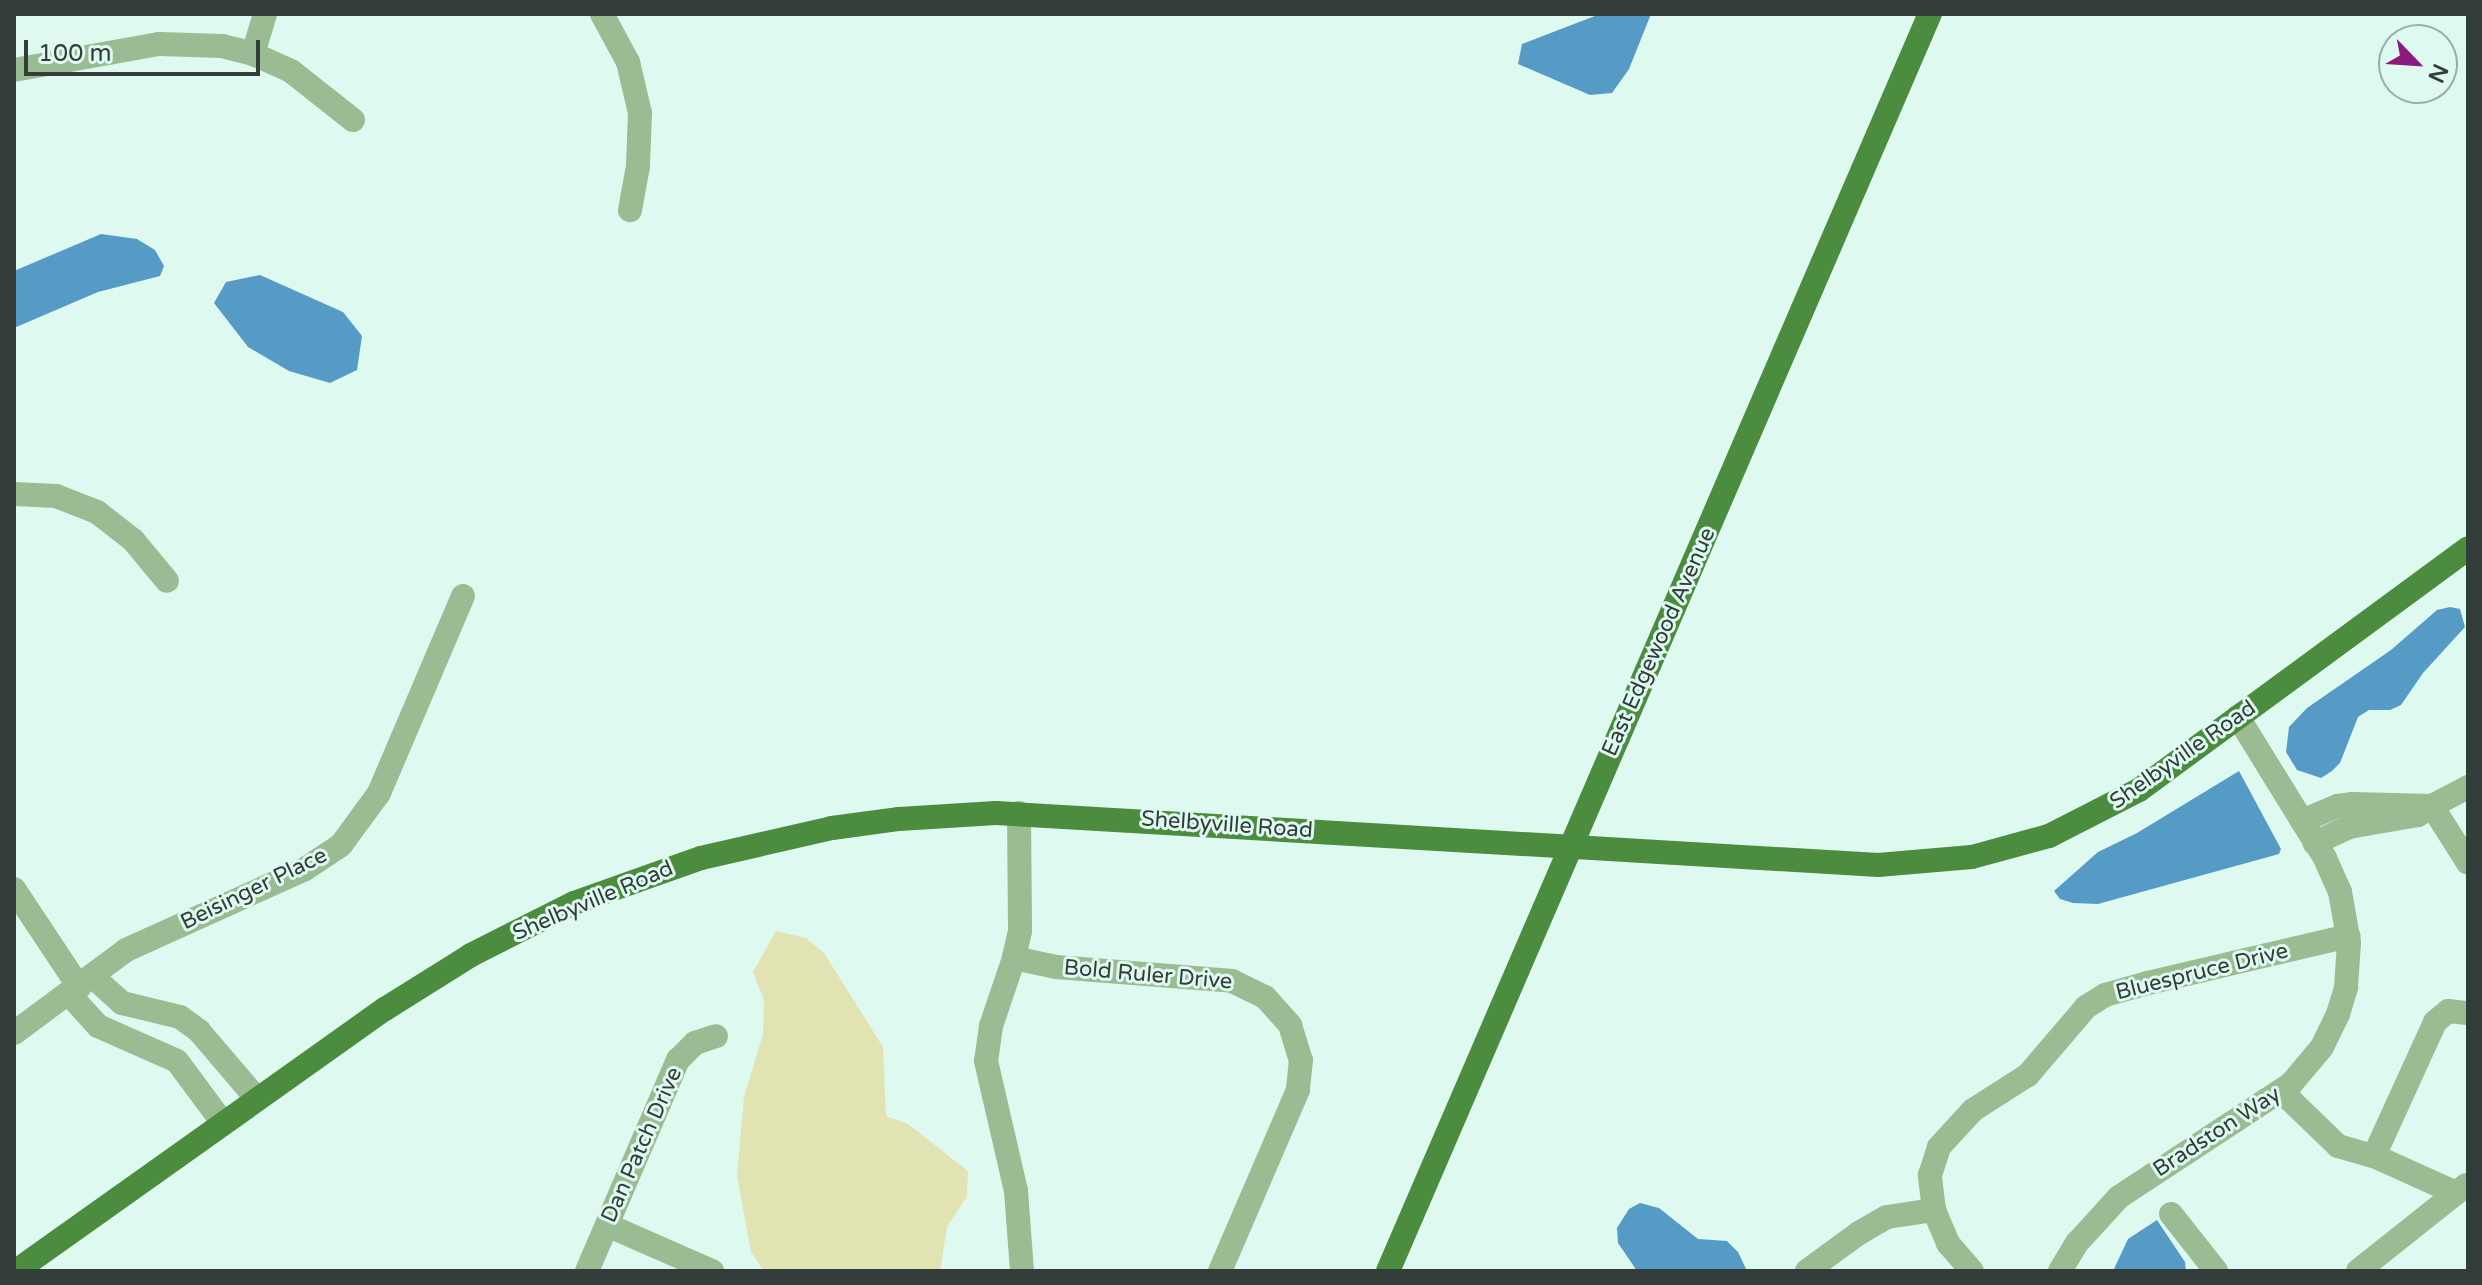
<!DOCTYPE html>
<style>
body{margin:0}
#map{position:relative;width:2482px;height:1285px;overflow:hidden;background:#def9f0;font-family:"Varela Round",sans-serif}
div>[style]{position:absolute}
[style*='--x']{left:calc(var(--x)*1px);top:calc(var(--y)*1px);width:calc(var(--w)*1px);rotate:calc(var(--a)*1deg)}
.green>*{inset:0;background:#e2e3b3}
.water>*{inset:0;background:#569bc6}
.minor>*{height:24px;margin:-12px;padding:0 12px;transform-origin:12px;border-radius:12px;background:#99bc93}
.major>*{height:24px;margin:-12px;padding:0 12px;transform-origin:12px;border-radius:12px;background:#4b8c3e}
span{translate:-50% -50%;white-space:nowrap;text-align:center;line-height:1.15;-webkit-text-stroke:6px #def9f0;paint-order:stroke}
.street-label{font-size:22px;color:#323d39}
.frame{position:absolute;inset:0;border:16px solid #323d39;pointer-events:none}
.north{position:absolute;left:2378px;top:24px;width:80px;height:80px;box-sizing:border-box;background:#def9f0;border:2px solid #99aea7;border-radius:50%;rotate:115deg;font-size:22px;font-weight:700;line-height:32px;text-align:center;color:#323d39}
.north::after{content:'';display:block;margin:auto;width:28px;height:36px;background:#8c1a7d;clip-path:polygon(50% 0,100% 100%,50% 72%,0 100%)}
.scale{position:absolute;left:24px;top:40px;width:236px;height:36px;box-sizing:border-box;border:4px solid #323d39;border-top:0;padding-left:10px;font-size:24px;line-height:28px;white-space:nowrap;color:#323d39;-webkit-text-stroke:6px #def9f0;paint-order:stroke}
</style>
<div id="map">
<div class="green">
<div style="clip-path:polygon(776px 931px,806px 938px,824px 953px,883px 1047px,886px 1116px,908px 1124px,968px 1171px,967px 1196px,947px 1227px,940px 1271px,764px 1271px,751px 1252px,737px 1176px,744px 1097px,763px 1034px,764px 1000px,753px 972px)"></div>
</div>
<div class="water">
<div style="clip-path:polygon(1600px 14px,1651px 14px,1629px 69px,1612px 93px,1590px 95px,1518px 64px,1522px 44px)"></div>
<div style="clip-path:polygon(101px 234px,137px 239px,155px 250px,164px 266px,160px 276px,98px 292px,14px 328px,14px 271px)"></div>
<div style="clip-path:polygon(260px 275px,343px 312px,362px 336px,357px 370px,330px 383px,289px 371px,248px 347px,214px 303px,226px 282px)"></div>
<div style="clip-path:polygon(2450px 607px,2460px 609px,2465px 627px,2423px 673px,2401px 705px,2390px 710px,2369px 710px,2358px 717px,2340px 763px,2332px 771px,2321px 778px,2297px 770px,2286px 752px,2289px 727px,2307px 708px,2391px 650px,2437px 610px)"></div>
<div style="clip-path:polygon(2239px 771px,2281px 849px,2279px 854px,2098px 904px,2073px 903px,2060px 899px,2054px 891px,2098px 852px,2137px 833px)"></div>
<div style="clip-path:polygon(1640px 1203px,1659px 1208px,1698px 1239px,1727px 1241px,1738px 1252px,1747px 1271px,1637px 1271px,1618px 1243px,1617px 1228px,1629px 1209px)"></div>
<div style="clip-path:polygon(2157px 1220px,2185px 1262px,2186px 1271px,2113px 1271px,2128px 1239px)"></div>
</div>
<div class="minor">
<div style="--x:602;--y:14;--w:55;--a:61.6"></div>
<div style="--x:628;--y:62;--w:52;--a:76.8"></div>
<div style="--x:640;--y:113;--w:53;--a:92.2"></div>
<div style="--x:638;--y:166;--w:45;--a:100.3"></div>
<div style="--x:253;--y:54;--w:42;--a:-73.3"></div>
<div style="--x:14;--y:70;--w:147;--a:-10.2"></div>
<div style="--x:159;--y:44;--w:63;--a:1.8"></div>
<div style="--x:222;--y:46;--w:32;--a:14"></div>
<div style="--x:253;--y:54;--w:42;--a:24.1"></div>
<div style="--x:291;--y:71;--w:79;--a:38.3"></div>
<div style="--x:14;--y:494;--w:42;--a:2.7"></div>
<div style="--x:56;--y:496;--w:44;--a:21.3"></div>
<div style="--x:97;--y:512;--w:46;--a:37.9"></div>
<div style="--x:133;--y:540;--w:53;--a:50.3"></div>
<div style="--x:2468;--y:787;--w:41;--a:152.2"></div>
<div style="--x:2432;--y:806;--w:67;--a:57.7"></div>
<div style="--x:1019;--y:813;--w:118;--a:89.5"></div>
<div style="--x:1020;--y:931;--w:28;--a:103"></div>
<div style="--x:1014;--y:958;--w:72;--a:108.7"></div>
<div style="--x:991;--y:1026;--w:35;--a:98"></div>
<div style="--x:986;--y:1061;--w:133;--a:77"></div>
<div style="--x:1016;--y:1191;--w:80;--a:85.7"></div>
<div style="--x:2302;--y:821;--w:39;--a:-23"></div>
<div style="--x:2338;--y:806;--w:14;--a:-8"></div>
<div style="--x:2352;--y:804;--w:80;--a:1.4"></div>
<div style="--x:2432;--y:806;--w:17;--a:147"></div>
<div style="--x:2418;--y:815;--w:70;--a:170.1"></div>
<div style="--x:2349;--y:827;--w:38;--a:155"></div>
<div style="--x:14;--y:889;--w:118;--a:56.4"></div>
<div style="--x:1014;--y:958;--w:43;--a:12.1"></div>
<div style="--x:1056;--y:967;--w:177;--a:4.5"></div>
<div style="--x:1232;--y:981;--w:37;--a:26"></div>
<div style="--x:1265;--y:997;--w:38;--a:48"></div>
<div style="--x:1290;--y:1025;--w:37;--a:73"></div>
<div style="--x:1301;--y:1060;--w:30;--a:96"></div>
<div style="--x:1298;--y:1090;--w:197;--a:113.3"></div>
<div style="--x:92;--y:976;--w:40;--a:42"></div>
<div style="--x:122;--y:1003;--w:60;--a:13.6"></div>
<div style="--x:180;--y:1017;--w:24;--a:36"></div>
<div style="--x:199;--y:1031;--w:89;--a:49.5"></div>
<div style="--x:69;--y:994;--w:43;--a:47.8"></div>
<div style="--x:98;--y:1026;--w:86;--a:23.9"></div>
<div style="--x:177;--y:1061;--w:77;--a:53.4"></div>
<div style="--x:14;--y:1033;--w:139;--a:-36.5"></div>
<div style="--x:126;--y:950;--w:196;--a:-24.3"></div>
<div style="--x:305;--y:869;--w:43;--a:-33.7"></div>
<div style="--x:341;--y:845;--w:64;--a:-53.8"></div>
<div style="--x:379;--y:793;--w:214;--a:-66.9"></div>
<div style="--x:2282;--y:1092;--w:78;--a:44"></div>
<div style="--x:2338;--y:1146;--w:37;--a:16"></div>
<div style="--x:2374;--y:1156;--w:90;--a:24.3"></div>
<div style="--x:2374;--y:1156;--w:147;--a:-65.5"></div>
<div style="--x:2435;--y:1022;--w:17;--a:-40"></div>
<div style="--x:2448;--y:1011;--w:20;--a:6"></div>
<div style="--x:2171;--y:1214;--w:73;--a:51.7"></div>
<div style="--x:607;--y:1225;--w:115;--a:23.7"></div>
<div style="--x:587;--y:1271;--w:230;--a:-66.7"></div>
<div style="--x:678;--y:1060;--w:24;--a:-45"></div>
<div style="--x:695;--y:1043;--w:22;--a:-18"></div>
<div style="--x:1807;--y:1271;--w:64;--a:-36.2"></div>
<div style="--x:1859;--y:1233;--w:32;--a:-30"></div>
<div style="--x:1887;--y:1217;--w:48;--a:-8.5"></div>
<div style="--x:1972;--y:1271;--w:37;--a:-131"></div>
<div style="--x:1948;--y:1243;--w:36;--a:-113"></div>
<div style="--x:1934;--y:1210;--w:35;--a:-97"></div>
<div style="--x:1930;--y:1175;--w:29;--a:-72"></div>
<div style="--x:1939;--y:1147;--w:50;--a:-47.4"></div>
<div style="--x:1973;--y:1110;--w:65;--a:-32.5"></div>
<div style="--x:2028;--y:1075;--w:89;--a:-49.5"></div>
<div style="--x:2086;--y:1007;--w:22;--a:-32"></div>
<div style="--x:2105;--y:995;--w:45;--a:-15.6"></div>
<div style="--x:2148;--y:983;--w:206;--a:-13.2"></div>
<div style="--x:2060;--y:1271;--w:33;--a:-59"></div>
<div style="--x:2077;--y:1243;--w:62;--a:-47.6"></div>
<div style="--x:2119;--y:1197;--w:206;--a:-33.3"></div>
<div style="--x:2291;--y:1084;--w:48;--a:-50"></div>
<div style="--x:2322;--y:1047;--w:37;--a:-64"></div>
<div style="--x:2338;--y:1014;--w:28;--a:-73"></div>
<div style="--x:2346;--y:987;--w:44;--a:-86.1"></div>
<div style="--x:2349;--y:943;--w:52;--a:-100"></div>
<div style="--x:2340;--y:892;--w:37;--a:-114"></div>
<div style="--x:2325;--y:858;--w:166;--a:-121.7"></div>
<div style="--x:2358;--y:1271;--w:138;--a:-38.5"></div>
</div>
<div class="major">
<div style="--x:16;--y:1271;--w:453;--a:-35.4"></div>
<div style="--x:385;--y:1009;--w:102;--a:-32.1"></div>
<div style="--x:471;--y:955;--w:115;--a:-26.8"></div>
<div style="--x:574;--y:903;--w:135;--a:-19.5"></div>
<div style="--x:701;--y:858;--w:134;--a:-12.9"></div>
<div style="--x:832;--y:828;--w:68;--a:-7.7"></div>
<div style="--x:899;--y:819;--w:97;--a:-3.5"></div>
<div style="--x:996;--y:813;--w:884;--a:3.37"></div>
<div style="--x:1878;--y:865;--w:94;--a:-4.9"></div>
<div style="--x:1972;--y:857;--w:80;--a:-15.3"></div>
<div style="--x:2049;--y:836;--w:101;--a:-27.1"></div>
<div style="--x:2139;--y:790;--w:408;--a:-36.3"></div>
<div style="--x:1388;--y:1271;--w:1369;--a:-66.68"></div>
</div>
<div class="street-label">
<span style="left:1659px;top:642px;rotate:-66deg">East Edgewood Avenue</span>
<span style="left:2183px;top:755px;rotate:-35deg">Shelbyville Road</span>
<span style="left:1227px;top:825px;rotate:4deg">Shelbyville Road</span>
<span style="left:254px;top:889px;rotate:-26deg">Beisinger Place</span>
<span style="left:593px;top:901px;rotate:-23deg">Shelbyville Road</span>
<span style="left:2202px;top:972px;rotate:-14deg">Bluespruce Drive</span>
<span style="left:1148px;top:975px;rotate:5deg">Bold Ruler Drive</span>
<span style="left:2217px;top:1132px;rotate:-33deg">Bradston Way</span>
<span style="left:642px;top:1145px;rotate:-66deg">Dan Patch Drive</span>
</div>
<div class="frame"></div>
<div class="north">N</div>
<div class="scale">100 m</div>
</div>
